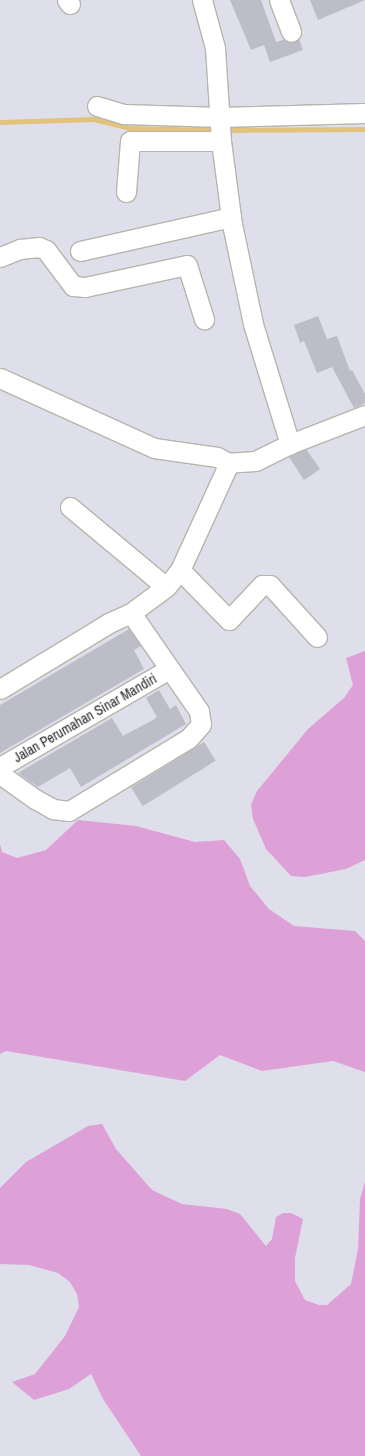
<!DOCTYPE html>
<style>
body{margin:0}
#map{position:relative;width:365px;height:1456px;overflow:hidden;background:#dfdfeb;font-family:"Archivo Narrow",sans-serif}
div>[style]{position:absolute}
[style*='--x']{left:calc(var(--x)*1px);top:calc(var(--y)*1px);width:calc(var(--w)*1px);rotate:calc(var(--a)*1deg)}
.green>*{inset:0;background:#dda1d8}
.stream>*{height:4.5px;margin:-2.25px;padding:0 2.25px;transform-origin:2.25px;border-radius:2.25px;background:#e3c27c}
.building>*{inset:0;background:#bdbdc7;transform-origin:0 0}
.roads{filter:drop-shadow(1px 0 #b4b6ab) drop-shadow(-1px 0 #b4b6ab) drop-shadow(0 1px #b4b6ab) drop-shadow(0 -1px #b4b6ab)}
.minor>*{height:19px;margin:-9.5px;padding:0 9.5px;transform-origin:9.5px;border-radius:9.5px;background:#fff}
span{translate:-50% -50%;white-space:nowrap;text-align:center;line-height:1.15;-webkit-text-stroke:3.5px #fff;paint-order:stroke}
.street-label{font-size:14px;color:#2b2b2b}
</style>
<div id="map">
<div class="green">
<div style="clip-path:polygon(365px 651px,365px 860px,346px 869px,305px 877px,291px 876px,266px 849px,253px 819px,251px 805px,257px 791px,308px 729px,344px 698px,353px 685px,346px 658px)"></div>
<div style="clip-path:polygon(78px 820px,136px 826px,195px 842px,224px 840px,240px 859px,250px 886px,269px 909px,294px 926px,355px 931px,365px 941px,365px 1072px,333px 1061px,262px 1071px,220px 1055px,185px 1081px,6px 1051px,0 1054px,0 844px,2px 852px,17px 858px,46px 850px)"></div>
<div style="clip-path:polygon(102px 1124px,116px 1149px,152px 1190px,182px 1204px,227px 1209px,240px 1214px,266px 1246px,272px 1239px,276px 1217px,283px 1213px,291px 1213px,303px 1219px,295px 1258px,295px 1281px,305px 1300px,319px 1305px,327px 1305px,351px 1284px,358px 1249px,360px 1199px,365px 1182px,365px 1456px,141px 1456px,103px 1399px,91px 1374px,69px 1389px,34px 1400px,12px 1382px,35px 1374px,65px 1336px,79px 1307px,77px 1294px,70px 1282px,58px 1273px,29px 1265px,0 1264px,0 1188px,26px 1162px,88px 1126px)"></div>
</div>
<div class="stream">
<div style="--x:0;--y:122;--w:94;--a:-1.8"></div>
<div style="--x:94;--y:119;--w:36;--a:14"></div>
<div style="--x:129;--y:128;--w:88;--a:1.3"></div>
<div style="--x:224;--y:130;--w:141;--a:-0.4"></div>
</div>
<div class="building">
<div style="clip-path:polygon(230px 0,261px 0,276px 42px,283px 40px,294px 42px,299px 39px,303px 50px,270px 62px,264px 45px,251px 50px)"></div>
<div style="clip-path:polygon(310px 0,365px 0,318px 20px)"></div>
<div style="clip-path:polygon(318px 316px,327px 339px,337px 336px,350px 371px,352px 370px,365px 394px,365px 403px,361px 405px,354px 408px,332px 367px,317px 373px,304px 341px,300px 343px,294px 325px)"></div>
<div style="clip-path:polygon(306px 449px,320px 469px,304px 480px,289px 457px)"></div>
<div style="clip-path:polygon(129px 629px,141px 646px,134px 650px,144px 669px,0 753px,0 705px)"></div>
<div style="clip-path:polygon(159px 690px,170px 709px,176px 705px,186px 724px,81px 787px,70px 768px,38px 787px,18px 773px,112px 718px,123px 736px,153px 720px,157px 717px,146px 698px)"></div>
<div style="left:204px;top:742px;width:22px;height:86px;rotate:58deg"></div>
</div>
<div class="roads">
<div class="minor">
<div style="--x:67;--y:0;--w:5;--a:53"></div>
<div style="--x:202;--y:0;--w:50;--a:74.8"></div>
<div style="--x:215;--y:48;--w:93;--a:86.3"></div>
<div style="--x:221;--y:141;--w:84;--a:82.5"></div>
<div style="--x:232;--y:224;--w:102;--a:78.1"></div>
<div style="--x:253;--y:324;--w:126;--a:72.9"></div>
<div style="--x:290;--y:444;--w:39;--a:154"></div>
<div style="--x:255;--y:461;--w:26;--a:176"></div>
<div style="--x:279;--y:0;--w:34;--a:69"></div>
<div style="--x:97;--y:106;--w:28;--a:17"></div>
<div style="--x:124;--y:114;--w:96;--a:1.8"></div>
<div style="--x:220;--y:117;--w:145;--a:-1.6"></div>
<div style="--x:126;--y:192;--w:51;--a:-85.5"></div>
<div style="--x:130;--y:141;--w:91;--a:0"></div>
<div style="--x:80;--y:251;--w:155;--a:-12.7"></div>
<div style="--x:0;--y:257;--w:22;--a:-22"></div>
<div style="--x:20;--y:249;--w:19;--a:-6"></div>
<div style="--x:39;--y:247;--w:8;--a:23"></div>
<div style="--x:46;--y:250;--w:45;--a:53.1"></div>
<div style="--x:73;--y:286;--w:12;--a:5"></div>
<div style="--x:85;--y:287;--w:104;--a:-12.2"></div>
<div style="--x:187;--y:265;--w:57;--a:72.5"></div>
<div style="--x:0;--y:378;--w:169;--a:24.4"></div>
<div style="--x:154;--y:448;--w:64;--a:8.1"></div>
<div style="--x:217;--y:457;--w:13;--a:27"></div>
<div style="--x:229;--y:463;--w:118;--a:114.6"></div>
<div style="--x:180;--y:570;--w:22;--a:129"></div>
<div style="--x:166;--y:587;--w:44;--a:143.4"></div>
<div style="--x:131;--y:613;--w:24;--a:156"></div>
<div style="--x:109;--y:623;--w:127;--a:148.8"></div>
<div style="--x:290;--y:444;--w:80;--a:-21.1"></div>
<div style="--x:70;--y:507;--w:125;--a:39.8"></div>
<div style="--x:180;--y:570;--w:70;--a:45.6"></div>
<div style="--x:229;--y:620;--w:48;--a:-46.7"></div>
<div style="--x:262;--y:585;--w:8;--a:0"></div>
<div style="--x:270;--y:585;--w:70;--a:47.9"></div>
<div style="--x:0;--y:767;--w:195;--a:-30.1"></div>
<div style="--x:0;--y:774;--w:43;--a:35.5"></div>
<div style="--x:35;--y:799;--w:21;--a:29"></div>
<div style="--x:53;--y:809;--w:16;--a:7"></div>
<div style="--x:69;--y:811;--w:140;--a:-31.3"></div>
<div style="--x:189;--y:738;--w:18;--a:-49"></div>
<div style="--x:201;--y:724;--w:13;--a:-99"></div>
<div style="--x:199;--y:711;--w:119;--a:-124.8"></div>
</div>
</div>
<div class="street-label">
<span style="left:85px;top:718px;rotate:-30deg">Jalan Perumahan Sinar Mandiri</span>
</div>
</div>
